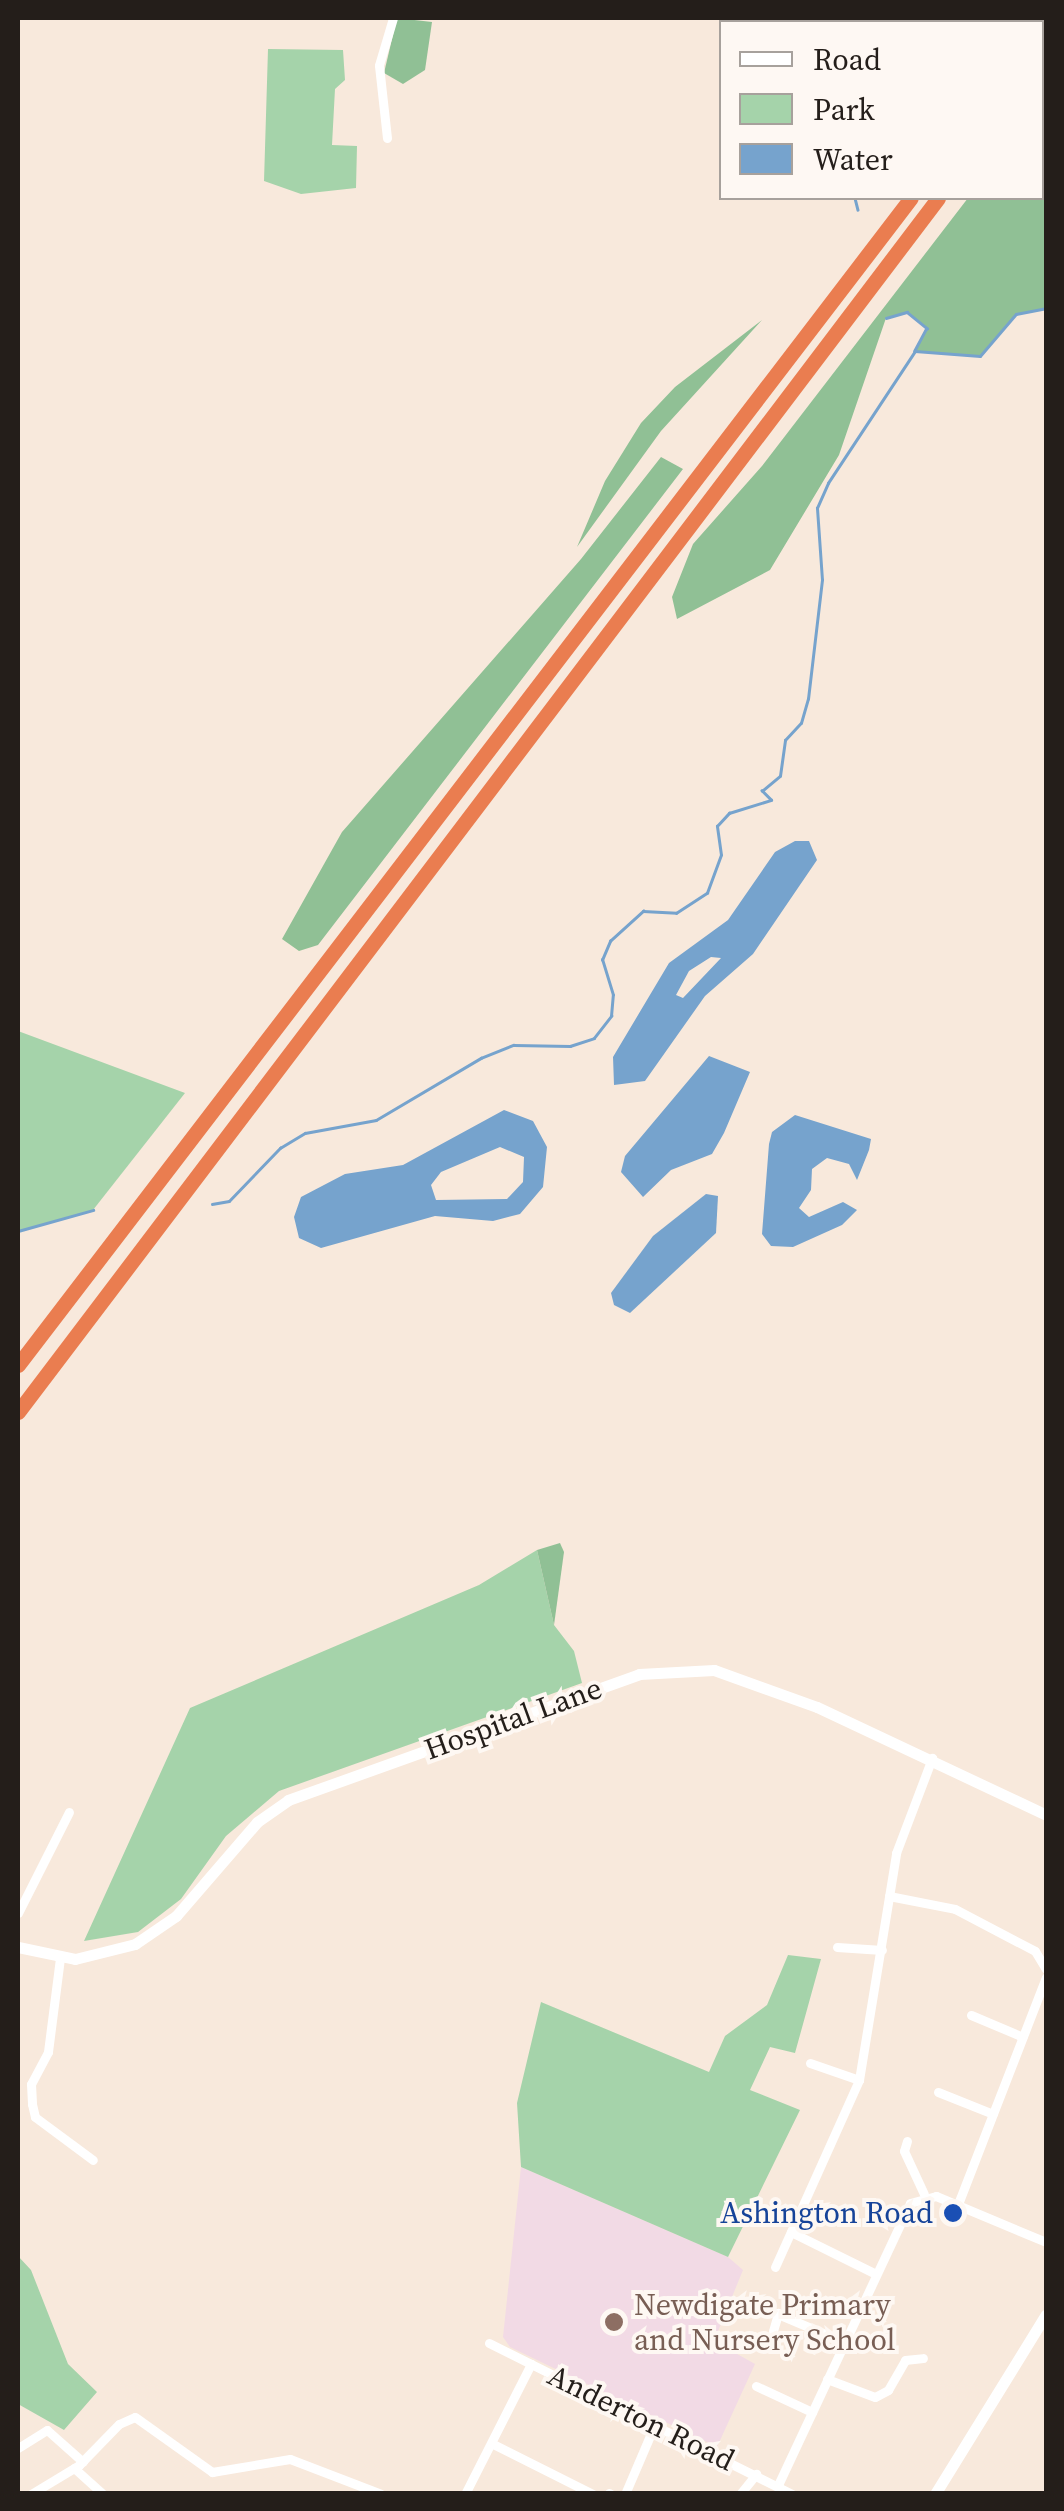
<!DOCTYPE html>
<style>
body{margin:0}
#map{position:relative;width:1064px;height:2511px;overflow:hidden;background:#f8e9dc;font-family:"Source Serif 4",serif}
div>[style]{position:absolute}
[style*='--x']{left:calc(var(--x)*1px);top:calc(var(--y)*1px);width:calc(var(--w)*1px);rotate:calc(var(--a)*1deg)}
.education>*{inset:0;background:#f2dae5}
.green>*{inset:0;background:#a5d3aa}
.forest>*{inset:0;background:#90c095}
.water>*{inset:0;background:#76a3cd}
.stream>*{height:2.5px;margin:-1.25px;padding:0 1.25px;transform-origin:1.25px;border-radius:1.25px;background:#76a3cd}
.street>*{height:9px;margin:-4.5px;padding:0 4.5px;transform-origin:4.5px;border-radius:4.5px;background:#fff}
.secondary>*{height:11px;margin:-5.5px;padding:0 5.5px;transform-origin:5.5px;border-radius:5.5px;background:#fff}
.highway>*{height:15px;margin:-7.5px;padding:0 7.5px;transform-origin:7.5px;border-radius:7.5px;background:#ea7d50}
.dots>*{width:28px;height:28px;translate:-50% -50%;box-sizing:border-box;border:5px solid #fef8f3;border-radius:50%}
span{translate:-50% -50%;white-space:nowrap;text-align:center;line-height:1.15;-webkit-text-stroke:8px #fef8f3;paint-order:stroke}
.street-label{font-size:30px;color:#241e1a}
.transit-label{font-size:30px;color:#164399}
.right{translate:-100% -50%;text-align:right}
.education-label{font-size:30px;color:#785e54}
.left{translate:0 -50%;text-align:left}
.frame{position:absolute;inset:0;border:20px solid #241e1a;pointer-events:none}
.legend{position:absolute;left:719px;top:20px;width:325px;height:180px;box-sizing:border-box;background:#fef8f3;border:2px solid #a7a19c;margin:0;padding:12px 18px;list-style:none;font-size:30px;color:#241e1a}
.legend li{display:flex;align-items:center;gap:20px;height:50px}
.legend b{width:50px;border:2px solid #a7a19c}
</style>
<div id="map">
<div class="education">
<div style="clip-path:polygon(521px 2167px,728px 2257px,743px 2270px,714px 2341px,755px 2364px,717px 2447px,510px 2347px,503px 2337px)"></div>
</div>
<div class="green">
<div style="clip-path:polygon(268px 49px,343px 50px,345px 80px,335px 89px,332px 145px,357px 146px,356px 188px,301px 194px,264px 181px)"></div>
<div style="clip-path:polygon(18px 1031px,185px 1093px,93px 1210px,18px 1231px)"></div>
<div style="clip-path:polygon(537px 1550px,554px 1625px,574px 1651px,582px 1683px,279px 1791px,226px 1836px,181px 1899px,138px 1932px,84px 1941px,190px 1708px,479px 1585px)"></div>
<div style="clip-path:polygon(788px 1955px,821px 1959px,795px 2053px,770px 2047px,750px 2090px,800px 2110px,728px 2257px,521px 2167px,517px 2103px,541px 2002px,709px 2072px,725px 2036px,767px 2005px)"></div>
<div style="clip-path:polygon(18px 2256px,31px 2270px,68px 2364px,97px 2392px,64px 2430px,18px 2404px)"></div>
</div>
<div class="forest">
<div style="clip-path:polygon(397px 18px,432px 22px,425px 70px,403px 84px,384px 73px)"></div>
<div style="clip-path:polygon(1046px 97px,1046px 308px,1016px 314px,980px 356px,915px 351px,926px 328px,907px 313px,886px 318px,839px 455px,770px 570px,677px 619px,672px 597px,693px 544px,762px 466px,968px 198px,1042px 198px)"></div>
<div style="clip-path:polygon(762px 320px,661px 431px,577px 547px,605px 481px,641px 423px,675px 387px)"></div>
<div style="clip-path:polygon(661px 457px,683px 469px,318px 945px,299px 951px,282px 939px,342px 832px,581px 559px)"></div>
<div style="clip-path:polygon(560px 1543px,564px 1552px,554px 1625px,537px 1550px)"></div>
</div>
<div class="water">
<div style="clip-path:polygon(evenodd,795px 841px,809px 841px,817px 860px,753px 954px,705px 996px,645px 1081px,614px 1085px,613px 1057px,669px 963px,728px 920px,775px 852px,795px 841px,711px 957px,721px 958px,683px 998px,676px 995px,689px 971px,711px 957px)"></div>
<div style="clip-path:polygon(709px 1056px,750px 1072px,724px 1133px,712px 1154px,671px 1170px,643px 1197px,621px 1172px,625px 1156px)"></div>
<div style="clip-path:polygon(evenodd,504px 1110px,533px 1121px,547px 1147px,543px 1187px,520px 1214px,493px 1221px,435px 1216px,321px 1248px,299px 1238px,294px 1217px,301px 1197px,345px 1174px,403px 1165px,504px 1110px,500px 1147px,524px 1157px,523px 1182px,507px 1199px,436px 1200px,431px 1185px,441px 1172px,500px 1147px)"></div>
<div style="clip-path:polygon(795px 1115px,871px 1139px,869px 1150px,857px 1180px,849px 1164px,827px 1158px,812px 1169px,811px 1190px,799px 1208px,809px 1217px,843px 1202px,857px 1210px,842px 1225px,793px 1247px,771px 1246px,762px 1234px,769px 1144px,772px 1132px)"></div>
<div style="clip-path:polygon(706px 1194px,718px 1196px,716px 1233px,630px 1313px,614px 1305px,611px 1293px,653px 1236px)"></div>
</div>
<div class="stream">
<div style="--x:838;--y:18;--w:5;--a:53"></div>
<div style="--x:855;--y:198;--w:12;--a:76"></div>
<div style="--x:886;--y:318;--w:22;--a:-16"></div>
<div style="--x:907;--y:312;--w:26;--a:39"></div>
<div style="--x:927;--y:328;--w:26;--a:118"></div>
<div style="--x:212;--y:1204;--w:17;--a:-10"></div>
<div style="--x:229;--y:1201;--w:74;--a:-46.1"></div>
<div style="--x:280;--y:1148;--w:29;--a:-31"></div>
<div style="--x:305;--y:1133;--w:72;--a:-10.4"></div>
<div style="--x:376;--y:1120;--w:122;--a:-30.6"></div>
<div style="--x:481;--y:1058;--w:35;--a:-22"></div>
<div style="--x:514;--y:1045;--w:56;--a:1"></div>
<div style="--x:570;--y:1046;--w:25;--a:-18"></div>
<div style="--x:594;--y:1038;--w:28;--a:-52"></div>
<div style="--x:611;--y:1016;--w:21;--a:-85"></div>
<div style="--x:613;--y:995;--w:37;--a:-107"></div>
<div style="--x:602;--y:960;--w:21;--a:-67"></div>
<div style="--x:610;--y:941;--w:45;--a:-42.3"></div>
<div style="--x:643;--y:911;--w:33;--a:3"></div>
<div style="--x:676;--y:913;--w:37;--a:-33"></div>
<div style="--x:707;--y:893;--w:40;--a:-69.8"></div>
<div style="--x:721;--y:855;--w:29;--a:-98"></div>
<div style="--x:717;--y:826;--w:18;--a:-47"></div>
<div style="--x:729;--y:813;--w:44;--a:-17.2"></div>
<div style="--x:771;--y:800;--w:13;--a:-135"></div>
<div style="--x:762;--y:791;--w:23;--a:-40"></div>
<div style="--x:780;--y:776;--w:36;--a:-82"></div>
<div style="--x:785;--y:740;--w:23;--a:-47"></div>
<div style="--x:801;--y:723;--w:25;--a:-74"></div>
<div style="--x:808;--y:699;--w:120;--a:-83.3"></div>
<div style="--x:822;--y:580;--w:72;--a:-94"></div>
<div style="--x:817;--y:508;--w:27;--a:-66"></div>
<div style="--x:828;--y:483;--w:158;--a:-56.6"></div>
<div style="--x:915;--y:351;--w:65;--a:4.4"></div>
<div style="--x:980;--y:356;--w:55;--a:-49.4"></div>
<div style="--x:1016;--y:314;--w:31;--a:-11"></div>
<div style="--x:18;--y:1231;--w:78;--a:-15.6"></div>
</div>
<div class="street">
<div style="--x:387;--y:138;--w:73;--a:-96.3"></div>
<div style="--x:379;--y:65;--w:49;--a:-73.4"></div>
<div style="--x:889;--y:1896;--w:67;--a:11.1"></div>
<div style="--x:955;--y:1909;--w:90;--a:27.7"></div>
<div style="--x:1035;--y:1951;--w:21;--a:59"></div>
<div style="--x:18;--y:1913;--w:113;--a:-63.2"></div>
<div style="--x:837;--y:1947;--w:45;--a:3.8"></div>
<div style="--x:60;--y:1958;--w:95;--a:97.3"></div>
<div style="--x:48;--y:2052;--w:36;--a:118"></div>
<div style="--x:31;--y:2084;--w:20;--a:87"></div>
<div style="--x:32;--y:2104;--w:13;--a:77"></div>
<div style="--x:35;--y:2117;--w:72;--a:36.6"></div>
<div style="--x:971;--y:2015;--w:56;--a:22.9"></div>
<div style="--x:810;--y:2063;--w:52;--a:19.1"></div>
<div style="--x:938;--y:2092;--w:59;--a:21.8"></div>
<div style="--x:907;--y:2141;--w:10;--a:107"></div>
<div style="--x:904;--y:2151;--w:47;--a:65.1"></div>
<div style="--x:958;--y:2204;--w:243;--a:-68.8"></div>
<div style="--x:791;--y:2232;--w:95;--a:26.3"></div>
<div style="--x:775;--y:2267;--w:205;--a:-65.8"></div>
<div style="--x:859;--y:2080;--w:230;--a:-80.7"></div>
<div style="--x:896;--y:1853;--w:102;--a:-69.2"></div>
<div style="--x:766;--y:2309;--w:85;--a:22.9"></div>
<div style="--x:773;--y:2331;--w:19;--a:-74"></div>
<div style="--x:489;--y:2343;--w:339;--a:26.5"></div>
<div style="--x:827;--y:2379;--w:51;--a:20.6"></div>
<div style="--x:875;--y:2397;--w:15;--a:-28"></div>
<div style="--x:888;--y:2390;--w:34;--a:-60"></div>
<div style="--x:905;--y:2360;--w:18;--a:-6"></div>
<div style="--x:756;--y:2386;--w:62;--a:24.9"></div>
<div style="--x:493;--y:2444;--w:112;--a:26.6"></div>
<div style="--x:18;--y:2448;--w:34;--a:-32"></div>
<div style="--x:47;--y:2430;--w:48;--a:41.6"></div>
<div style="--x:74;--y:2468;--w:39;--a:42"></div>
<div style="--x:778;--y:2485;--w:311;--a:-64.9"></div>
<div style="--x:910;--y:2203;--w:27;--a:-15"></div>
<div style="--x:936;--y:2196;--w:119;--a:22.7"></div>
<div style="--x:609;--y:2493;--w:2;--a:27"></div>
<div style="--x:31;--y:2494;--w:56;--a:-31.1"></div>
<div style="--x:79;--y:2465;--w:57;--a:-45.7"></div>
<div style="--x:119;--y:2424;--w:17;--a:-24"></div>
<div style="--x:135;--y:2417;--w:95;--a:35.5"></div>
<div style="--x:212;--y:2472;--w:79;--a:-9.5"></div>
<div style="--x:290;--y:2459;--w:97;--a:21"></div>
<div style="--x:465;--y:2494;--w:146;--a:-63.1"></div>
<div style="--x:625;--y:2494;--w:76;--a:-66.8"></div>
<div style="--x:740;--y:2494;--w:26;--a:-51"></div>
</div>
<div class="secondary">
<div style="--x:18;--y:1947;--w:58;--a:11.9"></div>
<div style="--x:75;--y:1959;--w:62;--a:-14"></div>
<div style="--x:135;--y:1944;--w:50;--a:-34.3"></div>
<div style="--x:176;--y:1916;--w:124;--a:-49.2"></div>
<div style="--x:257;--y:1822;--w:38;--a:-35"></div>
<div style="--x:288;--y:1800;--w:373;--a:-19.7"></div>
<div style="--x:639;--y:1674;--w:75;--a:-3.1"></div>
<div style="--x:714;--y:1670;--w:109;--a:19.8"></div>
<div style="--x:817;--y:1707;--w:253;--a:25.2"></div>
<div style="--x:935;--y:2494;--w:211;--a:-58.3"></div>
</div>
<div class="highway">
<div style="--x:1042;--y:26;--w:7;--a:-56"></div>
<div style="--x:1042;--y:64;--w:7;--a:-56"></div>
<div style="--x:18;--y:1365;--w:1469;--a:-52.58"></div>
<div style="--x:18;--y:1412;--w:1523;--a:-52.84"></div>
</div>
<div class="dots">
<div style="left:953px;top:2213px;background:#1a4fb4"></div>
<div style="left:614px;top:2322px;background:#8d6e63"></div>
</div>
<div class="street-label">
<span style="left:513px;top:1719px;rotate:-20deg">Hospital Lane</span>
<span style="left:641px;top:2418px;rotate:26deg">Anderton Road</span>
</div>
<div class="transit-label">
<span class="right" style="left:933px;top:2213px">Ashington Road</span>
</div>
<div class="education-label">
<span class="left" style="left:634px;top:2322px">Newdigate Primary<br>and Nursery School</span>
</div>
<div class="frame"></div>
<ul class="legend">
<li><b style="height:12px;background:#fff"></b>Road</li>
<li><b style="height:28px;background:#a5d3aa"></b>Park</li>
<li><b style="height:28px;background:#76a3cd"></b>Water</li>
</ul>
</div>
